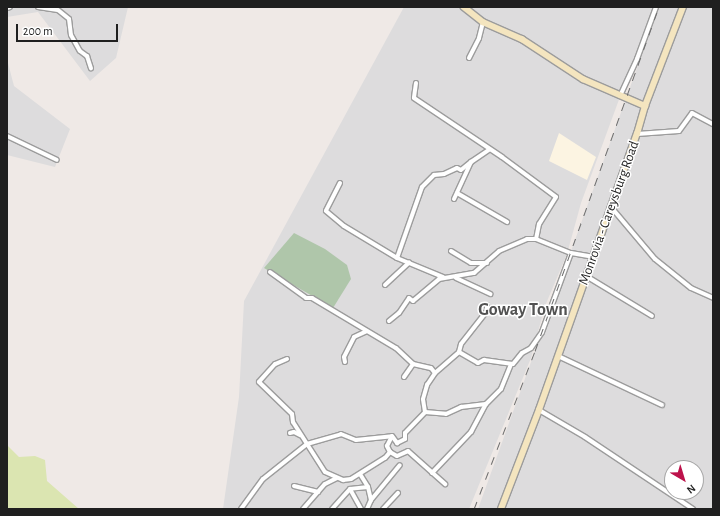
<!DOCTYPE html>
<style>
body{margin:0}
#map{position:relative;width:720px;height:516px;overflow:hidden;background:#efe9e6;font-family:"Alegreya Sans",sans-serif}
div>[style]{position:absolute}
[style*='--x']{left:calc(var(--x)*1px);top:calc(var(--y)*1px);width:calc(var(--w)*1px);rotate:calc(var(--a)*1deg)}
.residential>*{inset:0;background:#dddcdd}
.education>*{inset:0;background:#fcf4e2}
.grass>*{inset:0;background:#dbe5b1}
.cemetery>*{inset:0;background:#afc6aa}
.roads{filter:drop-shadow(1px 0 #9c9c9c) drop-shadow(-1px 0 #9c9c9c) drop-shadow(0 1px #9c9c9c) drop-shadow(0 -1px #9c9c9c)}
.street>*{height:4px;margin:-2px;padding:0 2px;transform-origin:2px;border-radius:2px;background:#fff}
.secondary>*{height:5.5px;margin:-2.75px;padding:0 2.75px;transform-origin:2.75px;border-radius:2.75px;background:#f4e5bf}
.rail>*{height:1px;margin-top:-0.5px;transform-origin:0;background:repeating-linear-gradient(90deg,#6d6d6d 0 8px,transparent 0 16px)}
span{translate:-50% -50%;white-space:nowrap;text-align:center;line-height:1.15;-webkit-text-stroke:3px #fff;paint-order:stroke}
.street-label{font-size:14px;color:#1f1f1f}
.district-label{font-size:18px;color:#525252;font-weight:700}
.frame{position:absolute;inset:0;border:8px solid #1f1f1f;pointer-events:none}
.north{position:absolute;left:664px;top:460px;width:40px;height:40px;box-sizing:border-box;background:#fff;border:1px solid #a5a5a5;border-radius:50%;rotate:142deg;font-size:11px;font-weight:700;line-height:16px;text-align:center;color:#1f1f1f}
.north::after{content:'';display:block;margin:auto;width:14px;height:18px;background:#bd124b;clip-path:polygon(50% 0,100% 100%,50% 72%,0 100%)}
.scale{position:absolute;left:16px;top:24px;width:102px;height:18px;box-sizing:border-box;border:2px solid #1f1f1f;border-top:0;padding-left:5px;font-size:12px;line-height:14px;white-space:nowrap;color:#1f1f1f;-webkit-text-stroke:3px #fff;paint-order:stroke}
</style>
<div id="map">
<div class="residential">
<div style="clip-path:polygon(7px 7px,128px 7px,116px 58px,90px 81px,38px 12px,7px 17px)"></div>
<div style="clip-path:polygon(404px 7px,653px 7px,581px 203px,567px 254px,545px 306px,531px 358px,469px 509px,223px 509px,239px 397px,244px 301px)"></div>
<div style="clip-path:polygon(evenodd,659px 7px,713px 7px,713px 509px,478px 509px,659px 7px,672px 468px,696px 468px,696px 492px,672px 492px,672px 468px)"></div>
<div style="clip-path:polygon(7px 59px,14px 86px,70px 129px,55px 167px,7px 155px)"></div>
</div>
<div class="education">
<div style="clip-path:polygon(559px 133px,596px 157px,587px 180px,549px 161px)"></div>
</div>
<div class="grass">
<div style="clip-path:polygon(7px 445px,19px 457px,35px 456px,45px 460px,47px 481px,79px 509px,7px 509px)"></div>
</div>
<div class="cemetery">
<div style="clip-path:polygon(294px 233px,325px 249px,347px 265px,351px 279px,333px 308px,264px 268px)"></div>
</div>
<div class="roads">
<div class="street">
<div style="--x:38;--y:7;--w:20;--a:9"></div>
<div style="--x:58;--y:10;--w:14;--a:39"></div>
<div style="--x:69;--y:19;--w:16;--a:83"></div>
<div style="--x:71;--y:35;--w:18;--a:61"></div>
<div style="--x:80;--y:51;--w:9;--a:36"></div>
<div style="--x:87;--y:56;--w:13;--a:72"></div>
<div style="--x:7;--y:8;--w:3;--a:-18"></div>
<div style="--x:469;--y:58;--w:22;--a:-63"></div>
<div style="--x:479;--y:38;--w:16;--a:-76"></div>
<div style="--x:416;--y:83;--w:15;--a:98"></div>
<div style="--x:414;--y:98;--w:106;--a:33.8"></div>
<div style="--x:502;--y:157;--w:67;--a:36.5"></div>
<div style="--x:556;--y:197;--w:32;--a:122"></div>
<div style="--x:539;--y:224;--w:15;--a:101"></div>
<div style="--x:620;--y:96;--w:41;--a:-65.3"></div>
<div style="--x:637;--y:59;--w:55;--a:-69.9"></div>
<div style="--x:637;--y:134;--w:42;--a:-4.1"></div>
<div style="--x:679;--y:131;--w:22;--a:-54"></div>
<div style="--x:692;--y:113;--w:24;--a:28"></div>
<div style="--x:7;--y:136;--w:55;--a:25.6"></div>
<div style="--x:340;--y:183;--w:31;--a:117"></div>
<div style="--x:326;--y:211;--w:23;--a:40"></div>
<div style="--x:344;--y:226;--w:62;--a:31.1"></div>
<div style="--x:397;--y:258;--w:50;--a:22.4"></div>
<div style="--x:457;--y:193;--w:58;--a:30.1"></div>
<div style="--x:454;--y:199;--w:41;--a:-65.3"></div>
<div style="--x:471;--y:162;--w:22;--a:-34"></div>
<div style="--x:611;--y:207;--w:68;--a:49.8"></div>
<div style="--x:655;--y:259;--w:46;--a:38.9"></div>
<div style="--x:691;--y:288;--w:24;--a:24"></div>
<div style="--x:451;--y:251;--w:23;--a:31"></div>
<div style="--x:471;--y:263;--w:16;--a:0"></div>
<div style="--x:397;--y:258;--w:75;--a:-70.6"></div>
<div style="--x:422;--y:187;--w:17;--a:-45"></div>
<div style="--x:434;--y:175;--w:10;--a:-6"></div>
<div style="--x:444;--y:174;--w:14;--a:-25"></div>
<div style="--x:457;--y:168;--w:4;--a:27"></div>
<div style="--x:461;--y:170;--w:13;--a:-39"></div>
<div style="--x:270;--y:272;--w:44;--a:35.8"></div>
<div style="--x:306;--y:298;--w:6;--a:0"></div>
<div style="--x:312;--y:298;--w:98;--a:30.8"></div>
<div style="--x:396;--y:348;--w:23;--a:43"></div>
<div style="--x:413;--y:364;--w:18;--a:13"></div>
<div style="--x:431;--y:368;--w:6;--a:51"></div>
<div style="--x:586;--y:276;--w:77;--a:31.2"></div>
<div style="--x:456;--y:278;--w:38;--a:25"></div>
<div style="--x:385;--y:285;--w:33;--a:-43"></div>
<div style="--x:389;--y:321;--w:13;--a:-39"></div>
<div style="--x:399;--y:313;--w:18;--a:-56"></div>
<div style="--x:409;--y:298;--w:5;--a:37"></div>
<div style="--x:413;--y:301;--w:34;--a:-40"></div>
<div style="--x:439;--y:279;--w:36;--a:-10"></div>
<div style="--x:474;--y:273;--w:33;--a:-41"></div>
<div style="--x:499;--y:251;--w:30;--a:-23"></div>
<div style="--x:527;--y:239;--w:9;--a:0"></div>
<div style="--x:536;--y:239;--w:38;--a:22"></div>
<div style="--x:571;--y:253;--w:22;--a:10"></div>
<div style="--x:459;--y:352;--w:8;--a:-76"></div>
<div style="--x:461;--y:344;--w:42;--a:-51.8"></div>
<div style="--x:487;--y:311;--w:6;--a:-90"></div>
<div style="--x:558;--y:356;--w:115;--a:25.2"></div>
<div style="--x:287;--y:359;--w:13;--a:157"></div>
<div style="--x:275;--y:364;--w:24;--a:132"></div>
<div style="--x:259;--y:382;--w:46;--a:44.1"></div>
<div style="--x:292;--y:414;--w:8;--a:83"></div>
<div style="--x:293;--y:422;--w:59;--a:57.4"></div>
<div style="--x:325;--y:472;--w:20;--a:24"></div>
<div style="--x:343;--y:480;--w:8;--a:-7"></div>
<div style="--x:351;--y:479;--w:40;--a:-32"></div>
<div style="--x:385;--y:458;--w:8;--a:-50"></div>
<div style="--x:390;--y:452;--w:7;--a:-117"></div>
<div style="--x:387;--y:446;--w:11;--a:-63"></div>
<div style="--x:392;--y:436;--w:9;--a:54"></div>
<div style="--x:397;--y:443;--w:9;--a:-27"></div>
<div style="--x:405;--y:439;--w:6;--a:-90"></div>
<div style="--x:405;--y:433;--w:29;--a:-46"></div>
<div style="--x:425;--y:412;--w:13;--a:-99"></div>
<div style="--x:423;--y:399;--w:15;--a:-74"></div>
<div style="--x:427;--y:385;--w:14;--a:-56"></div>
<div style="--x:435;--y:373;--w:32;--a:-41"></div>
<div style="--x:459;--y:352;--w:22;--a:30"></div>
<div style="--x:478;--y:363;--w:7;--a:-27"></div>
<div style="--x:484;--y:360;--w:29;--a:8"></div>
<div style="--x:513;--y:364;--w:14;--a:-51"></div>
<div style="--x:522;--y:353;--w:10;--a:-29"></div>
<div style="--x:531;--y:348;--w:19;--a:-55"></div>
<div style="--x:542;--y:332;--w:84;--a:-69.8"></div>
<div style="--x:345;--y:362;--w:5;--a:-101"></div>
<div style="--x:344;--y:357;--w:22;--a:-63"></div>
<div style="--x:354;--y:337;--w:14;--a:-25"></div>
<div style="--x:404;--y:377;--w:16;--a:-55"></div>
<div style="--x:539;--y:410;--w:53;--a:30.4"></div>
<div style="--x:585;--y:437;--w:130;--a:33.7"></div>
<div style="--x:425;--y:412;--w:21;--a:5"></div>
<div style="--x:446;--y:414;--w:17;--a:-25"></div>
<div style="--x:461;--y:407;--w:25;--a:-7"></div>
<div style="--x:290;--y:433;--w:4;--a:-14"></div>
<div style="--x:294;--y:432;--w:7;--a:27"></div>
<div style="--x:390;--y:452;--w:8;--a:30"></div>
<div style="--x:397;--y:456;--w:12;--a:-24"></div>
<div style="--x:408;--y:451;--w:50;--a:41.7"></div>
<div style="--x:432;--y:473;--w:57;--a:-46.4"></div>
<div style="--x:471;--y:432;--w:32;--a:-62"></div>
<div style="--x:486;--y:404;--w:21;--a:-45"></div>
<div style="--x:501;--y:389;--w:27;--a:-68"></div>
<div style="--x:360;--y:474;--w:15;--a:58"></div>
<div style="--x:368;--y:487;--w:18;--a:174"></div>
<div style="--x:350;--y:489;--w:23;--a:61"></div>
<div style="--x:294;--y:486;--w:25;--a:14"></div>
<div style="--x:371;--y:500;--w:45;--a:-50.4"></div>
<div style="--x:241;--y:509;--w:37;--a:-54"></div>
<div style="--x:263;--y:479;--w:56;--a:-38.5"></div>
<div style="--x:307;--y:444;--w:35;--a:-16"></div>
<div style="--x:341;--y:434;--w:16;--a:22"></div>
<div style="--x:356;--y:440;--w:36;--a:-6"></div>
<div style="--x:303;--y:509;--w:33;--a:-49"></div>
<div style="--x:325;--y:484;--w:13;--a:-27"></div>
<div style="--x:332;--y:509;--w:27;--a:-48"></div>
<div style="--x:367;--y:509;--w:10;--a:-66"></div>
<div style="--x:371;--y:500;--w:13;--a:-103"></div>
<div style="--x:383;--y:509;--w:22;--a:-47"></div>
</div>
<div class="secondary">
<div style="--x:464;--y:7;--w:24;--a:38"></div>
<div style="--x:483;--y:22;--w:43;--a:23.6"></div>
<div style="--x:522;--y:39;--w:73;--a:33.3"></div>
<div style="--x:583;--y:79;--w:68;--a:23.5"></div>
<div style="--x:501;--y:509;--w:106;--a:-69"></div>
<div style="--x:539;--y:410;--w:293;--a:-70.5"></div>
<div style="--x:637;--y:134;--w:29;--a:-74"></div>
<div style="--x:645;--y:106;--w:106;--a:-69"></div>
</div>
</div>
<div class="rail">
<div style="--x:474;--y:509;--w:169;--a:-68.9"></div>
<div style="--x:535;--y:351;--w:366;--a:-70.2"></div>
</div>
<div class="street-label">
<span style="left:609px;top:213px;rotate:-70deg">Monrovia - Careysburg Road</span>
</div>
<div class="district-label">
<span style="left:523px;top:310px">Goway Town</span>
</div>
<div class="frame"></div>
<div class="north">N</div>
<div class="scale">200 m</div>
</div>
